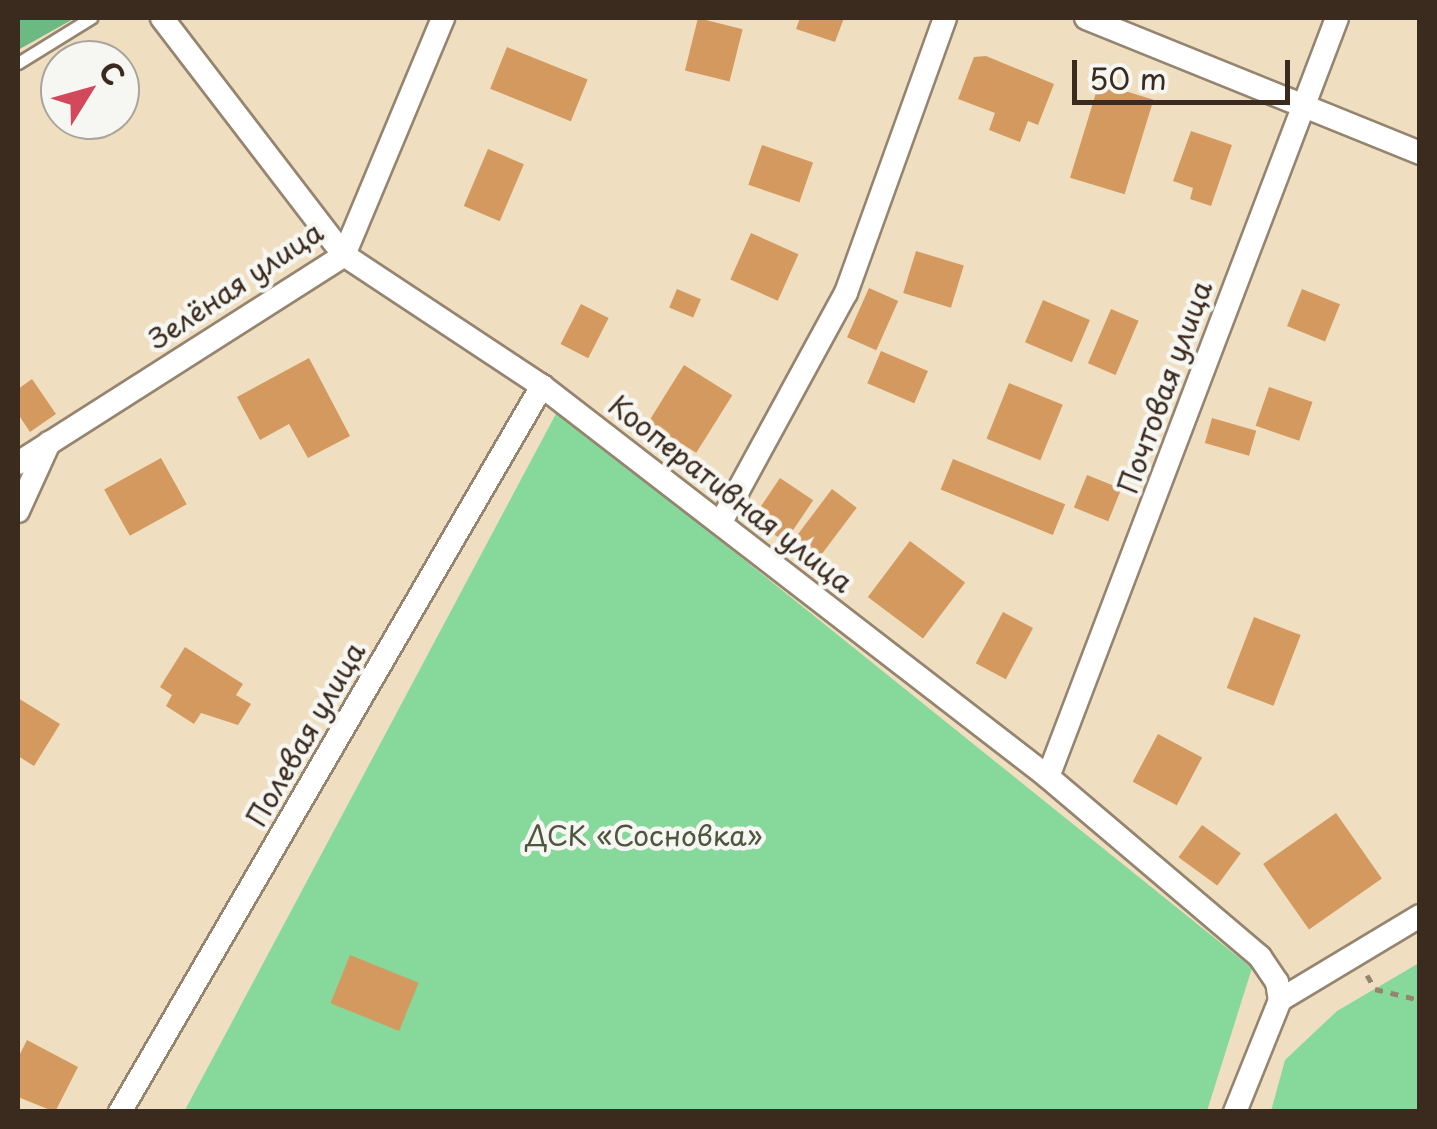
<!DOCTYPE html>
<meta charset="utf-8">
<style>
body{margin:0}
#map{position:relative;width:1437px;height:1129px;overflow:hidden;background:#efdfc0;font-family:"Playpen Sans",sans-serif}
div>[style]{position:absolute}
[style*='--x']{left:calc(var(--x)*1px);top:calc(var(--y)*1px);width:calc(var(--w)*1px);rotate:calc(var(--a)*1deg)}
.green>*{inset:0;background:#86d99b}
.forest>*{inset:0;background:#6cb983}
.building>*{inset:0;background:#d4995f;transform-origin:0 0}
.path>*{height:5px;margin-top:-2.5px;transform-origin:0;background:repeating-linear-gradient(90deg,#95846f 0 8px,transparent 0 16px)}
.roads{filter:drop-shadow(2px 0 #95846f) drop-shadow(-2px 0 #95846f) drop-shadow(0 2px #95846f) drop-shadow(0 -2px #95846f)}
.service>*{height:11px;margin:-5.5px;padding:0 5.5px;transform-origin:5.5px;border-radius:5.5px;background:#fff}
.minor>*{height:22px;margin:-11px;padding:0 11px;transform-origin:11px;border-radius:11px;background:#fff}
span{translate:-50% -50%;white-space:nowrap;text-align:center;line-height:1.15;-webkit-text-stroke:9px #f6f6f2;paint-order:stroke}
.street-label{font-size:28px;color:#3b2a1e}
.park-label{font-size:28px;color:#4e563d}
.frame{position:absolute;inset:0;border:20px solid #3b2a1e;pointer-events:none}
.north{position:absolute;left:40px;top:40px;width:100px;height:100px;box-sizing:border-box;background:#f6f6f2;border:2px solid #aba49d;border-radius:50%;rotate:53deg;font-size:28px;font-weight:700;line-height:40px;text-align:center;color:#3b2a1e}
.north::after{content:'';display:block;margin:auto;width:35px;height:45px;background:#d1495b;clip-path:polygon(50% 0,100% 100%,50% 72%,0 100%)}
.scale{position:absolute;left:1072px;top:60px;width:218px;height:45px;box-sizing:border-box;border:5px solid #3b2a1e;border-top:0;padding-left:12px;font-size:30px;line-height:35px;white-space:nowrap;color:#3b2a1e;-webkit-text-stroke:8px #f6f6f2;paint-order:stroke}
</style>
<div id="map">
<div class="green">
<div style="clip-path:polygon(558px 410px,1252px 968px,1207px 1111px,184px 1112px)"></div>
<div style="clip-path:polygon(1419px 963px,1419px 1111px,1271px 1111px,1285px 1060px,1337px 1011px)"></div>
</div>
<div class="forest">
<div style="clip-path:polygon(18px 18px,75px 18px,18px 50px)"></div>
</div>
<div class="building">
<div style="left:698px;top:18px;width:46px;height:54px;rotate:14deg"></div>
<div style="clip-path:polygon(800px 18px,844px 18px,835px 42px,796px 29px)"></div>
<div style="left:507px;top:47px;width:87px;height:45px;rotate:22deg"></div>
<div style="clip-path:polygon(986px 56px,1054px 84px,1038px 125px,1028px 121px,1020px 142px,989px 130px,995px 113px,958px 99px,974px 57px)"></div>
<div style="left:1099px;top:83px;width:57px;height:99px;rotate:17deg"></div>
<div style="clip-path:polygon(1191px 131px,1232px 145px,1211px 206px,1190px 199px,1193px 188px,1173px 181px)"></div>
<div style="left:762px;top:145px;width:54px;height:42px;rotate:19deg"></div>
<div style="left:488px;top:149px;width:39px;height:62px;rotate:23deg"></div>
<div style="left:751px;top:233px;width:52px;height:51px;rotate:24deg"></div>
<div style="left:916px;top:251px;width:50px;height:44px;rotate:17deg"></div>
<div style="left:869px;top:288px;width:32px;height:54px;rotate:24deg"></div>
<div style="left:677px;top:289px;width:26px;height:20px;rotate:23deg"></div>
<div style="left:1302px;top:289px;width:41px;height:40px;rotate:22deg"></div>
<div style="left:1043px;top:300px;width:51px;height:46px;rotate:23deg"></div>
<div style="left:581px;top:304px;width:31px;height:45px;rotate:27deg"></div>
<div style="left:1111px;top:309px;width:30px;height:59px;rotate:23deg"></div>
<div style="left:881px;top:351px;width:51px;height:35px;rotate:23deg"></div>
<div style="clip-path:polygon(309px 358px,350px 436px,308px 458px,289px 424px,260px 440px,237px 397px)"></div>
<div style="left:684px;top:365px;width:57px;height:68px;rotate:32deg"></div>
<div style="clip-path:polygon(32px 379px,56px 414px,30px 432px,18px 414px,18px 389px)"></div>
<div style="left:1009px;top:383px;width:58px;height:60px;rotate:22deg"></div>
<div style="left:1269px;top:387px;width:46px;height:41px;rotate:19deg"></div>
<div style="left:1212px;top:418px;width:46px;height:26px;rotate:16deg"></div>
<div style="left:161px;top:458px;width:53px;height:65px;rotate:61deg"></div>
<div style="left:953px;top:459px;width:121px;height:33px;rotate:22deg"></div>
<div style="left:1087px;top:475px;width:37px;height:35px;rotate:22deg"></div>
<div style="left:780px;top:478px;width:40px;height:50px;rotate:34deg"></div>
<div style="left:832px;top:489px;width:31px;height:75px;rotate:37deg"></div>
<div style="left:910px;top:541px;width:69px;height:70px;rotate:37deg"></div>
<div style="left:1003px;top:612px;width:34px;height:58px;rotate:28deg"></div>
<div style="left:1254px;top:617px;width:50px;height:76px;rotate:21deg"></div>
<div style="clip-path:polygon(185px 647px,243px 684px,236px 695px,251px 704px,238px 725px,201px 713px,194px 724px,166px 706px,172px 695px,160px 687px)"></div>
<div style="clip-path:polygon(18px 698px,60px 724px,34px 766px,18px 756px)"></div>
<div style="left:1158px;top:734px;width:50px;height:54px;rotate:28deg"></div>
<div style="left:1336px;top:813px;width:80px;height:89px;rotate:55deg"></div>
<div style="left:1202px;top:825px;width:48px;height:40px;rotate:36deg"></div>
<div style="left:350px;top:955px;width:74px;height:52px;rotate:22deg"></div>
<div style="clip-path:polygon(27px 1040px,78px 1067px,55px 1112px,18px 1097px,18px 1058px)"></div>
</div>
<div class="path">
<div style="--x:1367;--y:975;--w:16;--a:60"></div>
<div style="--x:1375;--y:989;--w:46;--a:13.7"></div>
</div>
<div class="roads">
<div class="service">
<div style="--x:18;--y:63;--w:86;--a:-31.7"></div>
</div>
<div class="minor">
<div style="--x:162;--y:18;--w:299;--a:52.5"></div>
<div style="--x:344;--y:255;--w:237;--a:33.5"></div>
<div style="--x:542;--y:386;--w:639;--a:37.69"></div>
<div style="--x:1048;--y:777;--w:278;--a:40.3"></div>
<div style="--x:1260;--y:957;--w:30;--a:56"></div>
<div style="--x:1277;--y:982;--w:18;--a:81"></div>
<div style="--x:1086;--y:18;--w:360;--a:22"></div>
<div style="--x:18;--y:463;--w:387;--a:-32.5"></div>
<div style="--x:344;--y:255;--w:257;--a:-67.3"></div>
<div style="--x:18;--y:511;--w:75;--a:-65.5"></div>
<div style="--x:721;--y:522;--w:261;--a:-61.4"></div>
<div style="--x:846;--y:293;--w:292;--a:-70.2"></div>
<div style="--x:1048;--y:777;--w:812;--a:-69.15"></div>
<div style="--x:1280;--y:1000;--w:163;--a:-31"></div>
<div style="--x:120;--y:1112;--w:840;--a:-59.83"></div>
<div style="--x:1235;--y:1112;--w:121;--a:-68.1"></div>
</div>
</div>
<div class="street-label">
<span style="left:235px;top:285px;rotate:-34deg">Зелёная улица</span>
<span style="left:1164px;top:387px;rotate:-70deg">Почтовая улица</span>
<span style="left:731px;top:493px;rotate:38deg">Кооперативная улица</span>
<span style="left:305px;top:734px;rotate:-60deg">Полевая улица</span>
</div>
<div class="park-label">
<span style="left:644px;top:835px">ДСК «Сосновка»</span>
</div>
<div class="frame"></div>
<div class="north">С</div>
<div class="scale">50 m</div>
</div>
